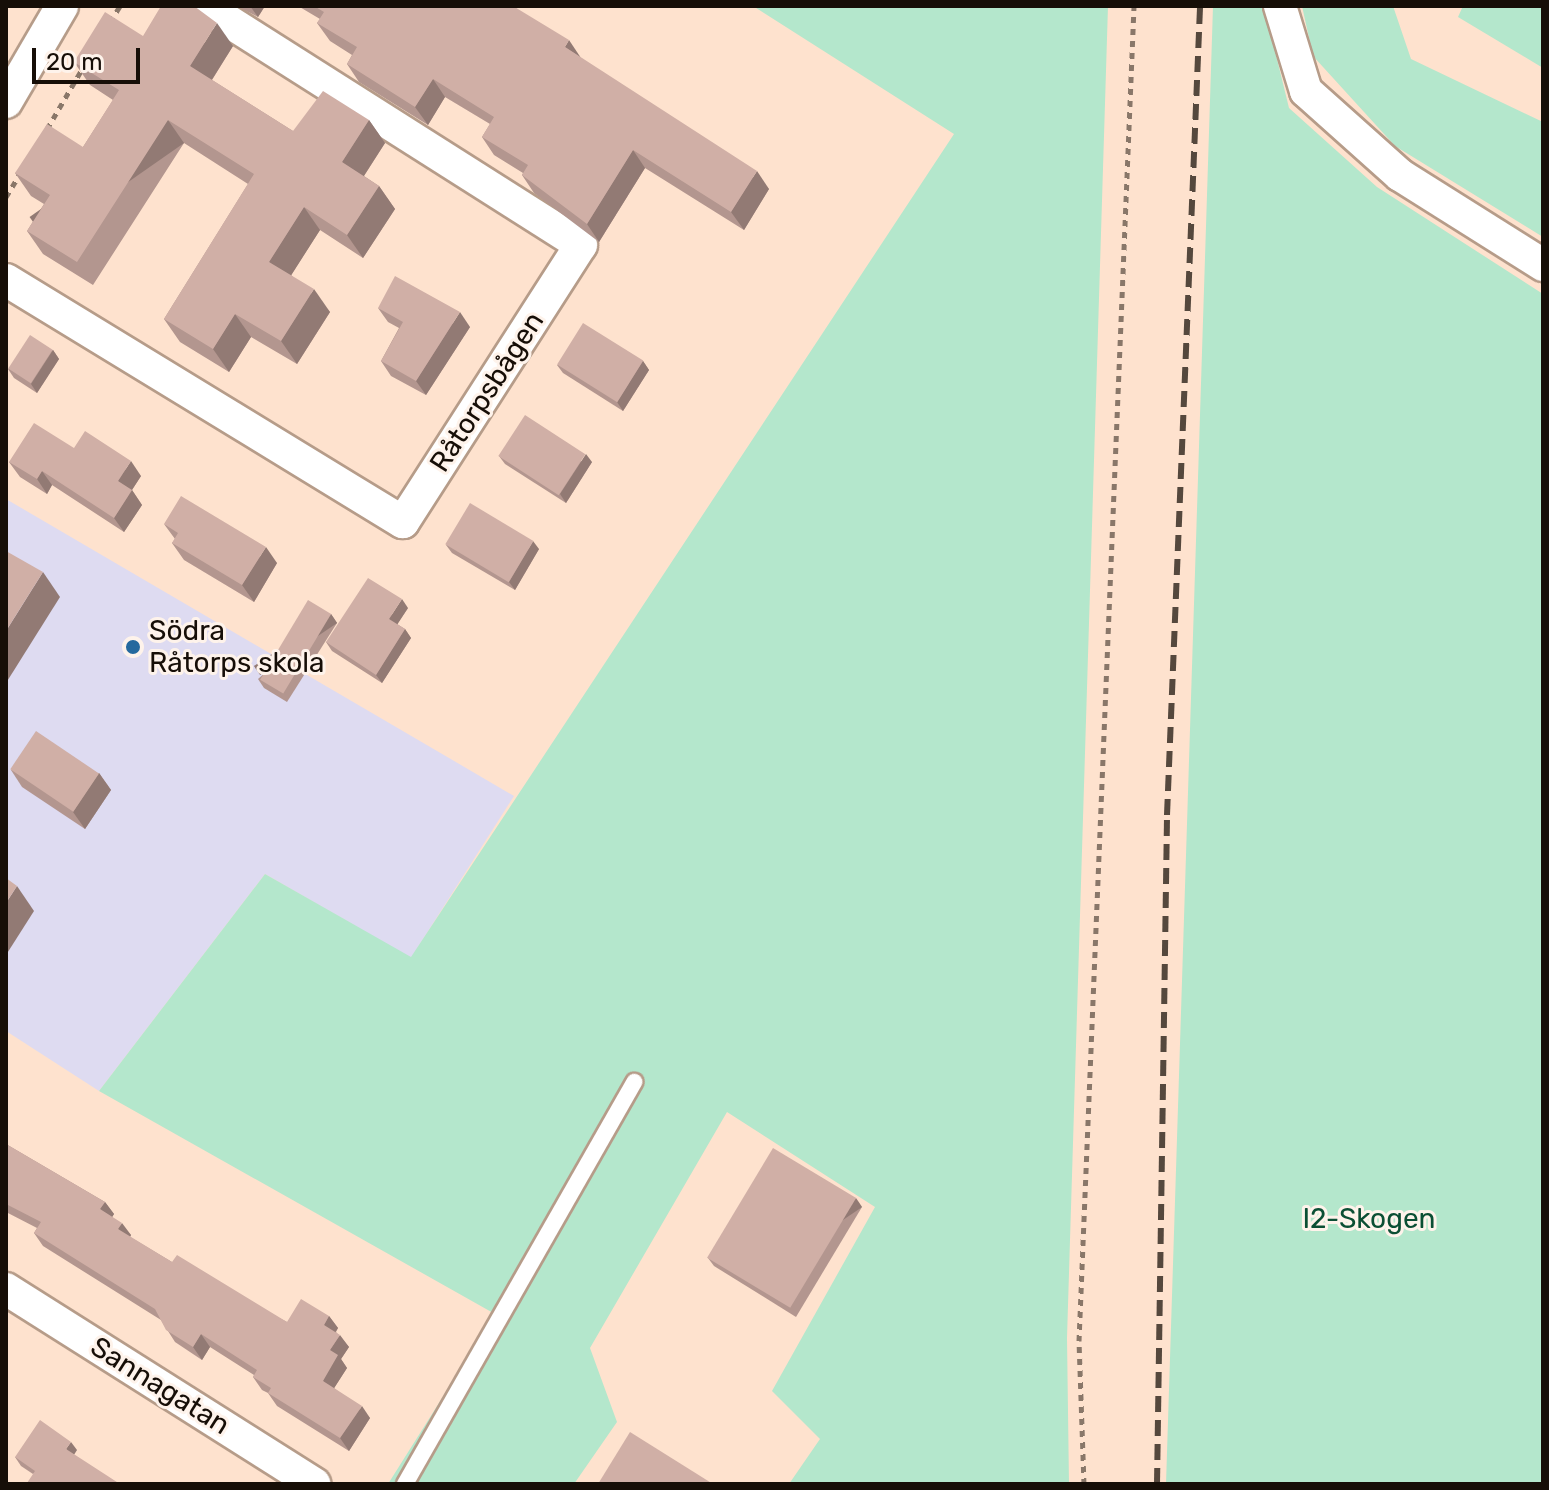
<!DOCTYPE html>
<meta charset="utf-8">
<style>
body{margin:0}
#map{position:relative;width:1549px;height:1490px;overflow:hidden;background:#fee2ce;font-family:Rubik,sans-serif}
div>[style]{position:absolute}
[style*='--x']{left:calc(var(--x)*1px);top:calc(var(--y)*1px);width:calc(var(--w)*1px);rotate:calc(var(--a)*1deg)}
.education>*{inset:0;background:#dedbf1}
.green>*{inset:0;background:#b4e7cc}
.path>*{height:5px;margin-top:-2.5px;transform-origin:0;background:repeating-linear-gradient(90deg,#897769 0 6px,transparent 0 12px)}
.roads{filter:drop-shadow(2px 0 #b69c89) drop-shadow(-2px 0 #b69c89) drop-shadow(0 2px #b69c89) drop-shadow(0 -2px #b69c89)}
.lane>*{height:16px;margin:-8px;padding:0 8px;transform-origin:8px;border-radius:8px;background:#fff}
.street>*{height:32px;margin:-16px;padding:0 16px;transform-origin:16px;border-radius:16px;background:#fff}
.rail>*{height:6px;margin-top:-3px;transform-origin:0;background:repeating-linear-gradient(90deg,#55483d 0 16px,transparent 0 24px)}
.wall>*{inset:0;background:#b3968f}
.shaded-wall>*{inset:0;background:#927a74;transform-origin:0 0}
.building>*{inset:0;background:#d0afa6;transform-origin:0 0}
.dots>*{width:22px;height:22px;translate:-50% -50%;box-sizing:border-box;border:4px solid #fef3eb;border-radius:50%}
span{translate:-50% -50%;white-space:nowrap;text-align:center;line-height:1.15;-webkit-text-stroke:6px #fef3eb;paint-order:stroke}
.street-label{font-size:28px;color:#160e07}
.poi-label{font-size:28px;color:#160e07}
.left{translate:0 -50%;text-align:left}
.park-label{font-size:28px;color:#0b4f34}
.frame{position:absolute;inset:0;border:8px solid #160e07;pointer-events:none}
.scale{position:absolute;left:32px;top:48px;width:108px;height:36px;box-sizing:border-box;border:4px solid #160e07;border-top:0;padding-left:10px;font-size:24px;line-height:28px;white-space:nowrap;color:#160e07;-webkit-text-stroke:6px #fef3eb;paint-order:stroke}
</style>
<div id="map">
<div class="education">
<div style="clip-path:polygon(6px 499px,514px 796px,411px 958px,265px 874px,99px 1091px,6px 1031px)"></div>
</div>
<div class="green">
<div style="clip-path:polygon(753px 6px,1108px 6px,1067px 1338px,1069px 1484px,789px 1484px,820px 1439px,772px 1391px,875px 1207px,727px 1112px,590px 1348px,617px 1422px,574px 1484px,388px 1484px,495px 1314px,99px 1091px,265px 874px,411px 957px,954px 134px)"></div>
<div style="clip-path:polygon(1213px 6px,1264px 6px,1289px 108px,1377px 187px,1543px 294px,1543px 1484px,1166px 1484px)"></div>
<div style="clip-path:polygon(1302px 6px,1393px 6px,1411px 59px,1543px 122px,1543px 237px,1395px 146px,1313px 56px)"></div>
<div style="clip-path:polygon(1463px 6px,1543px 6px,1543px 68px,1458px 17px)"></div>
</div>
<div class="path">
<div style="--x:110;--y:22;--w:19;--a:-58"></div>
<div style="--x:47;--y:129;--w:69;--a:-59.7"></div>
<div style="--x:6;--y:197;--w:29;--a:-59"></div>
<div style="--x:1084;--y:1484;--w:143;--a:-92"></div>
<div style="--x:1079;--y:1341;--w:1336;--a:-87.64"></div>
</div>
<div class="roads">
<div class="lane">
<div style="--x:405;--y:1484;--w:463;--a:-60.3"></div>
</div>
<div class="street">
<div style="--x:1280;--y:6;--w:89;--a:73"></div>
<div style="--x:1306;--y:91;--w:126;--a:41.8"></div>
<div style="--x:1400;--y:175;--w:169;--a:32.2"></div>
<div style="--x:6;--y:102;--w:111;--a:-59.7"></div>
<div style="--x:6;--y:280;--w:465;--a:31.4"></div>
<div style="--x:403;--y:522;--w:329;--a:-57.3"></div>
<div style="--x:581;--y:245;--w:446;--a:-147.6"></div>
<div style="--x:6;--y:1289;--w:365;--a:32.3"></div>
</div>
</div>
<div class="rail">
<div style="--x:1157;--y:1484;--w:669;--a:-89.14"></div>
<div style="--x:1167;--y:815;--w:810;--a:-87.66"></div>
</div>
<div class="wall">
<div style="clip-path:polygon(237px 6px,265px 6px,258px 17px)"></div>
<div style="clip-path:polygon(298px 6px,513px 6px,581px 58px,769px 189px,744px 230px,645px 168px,599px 242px,534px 193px,522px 175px,523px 173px,494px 155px,482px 137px,490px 124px,445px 97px,428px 125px,359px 82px,347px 64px,352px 55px,330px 41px,317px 23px,320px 19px)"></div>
<div style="clip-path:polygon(143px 36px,233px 46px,212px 80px,293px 131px,369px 120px,385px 143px,364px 176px,379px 186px,395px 209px,363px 258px,320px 230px,291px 275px,330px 312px,297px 364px,251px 337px,229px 372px,180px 342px,164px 319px,248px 184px,184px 143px,93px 285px,43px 254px,27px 231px,44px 204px,31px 196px,15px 173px,83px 147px,113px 100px,90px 85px,74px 62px)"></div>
<div style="clip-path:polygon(378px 308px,470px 327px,426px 395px,391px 376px,381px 361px,399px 328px,388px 322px)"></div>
<div style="clip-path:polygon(53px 350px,59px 359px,37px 393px,14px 378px,8px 369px)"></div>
<div style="clip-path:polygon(643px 361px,649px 370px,623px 411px,563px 373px,557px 365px)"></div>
<div style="clip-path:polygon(74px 448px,141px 476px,132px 490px,142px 505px,124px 532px,52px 485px,47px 494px,20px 477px,9px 462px)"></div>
<div style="clip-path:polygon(499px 456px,592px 462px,566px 503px,505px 464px)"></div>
<div style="clip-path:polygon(164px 524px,277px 563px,254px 602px,184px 560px,172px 543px,175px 539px)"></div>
<div style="clip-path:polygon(446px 545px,539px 549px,515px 590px,452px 553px)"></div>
<div style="clip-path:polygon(408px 608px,397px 624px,405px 629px,411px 638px,382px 683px,332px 651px,326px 642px)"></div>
<div style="clip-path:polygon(331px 614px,337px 623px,287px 702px,264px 688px,258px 679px)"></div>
<div style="clip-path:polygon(11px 770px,99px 773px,111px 790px,85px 829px,22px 787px)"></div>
<div style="clip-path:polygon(6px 1144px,105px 1202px,114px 1214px,112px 1217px,131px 1235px,130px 1237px,172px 1262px,287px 1322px,329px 1316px,338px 1328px,336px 1332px,349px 1347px,341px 1359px,347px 1368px,334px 1388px,370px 1418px,349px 1451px,277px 1406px,268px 1393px,262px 1390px,253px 1377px,254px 1375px,210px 1347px,202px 1360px,175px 1342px,161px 1320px,43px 1246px,34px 1233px,37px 1228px,6px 1212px)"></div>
<div style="clip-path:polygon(862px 1207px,796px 1317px,714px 1266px,708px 1258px)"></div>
<div style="clip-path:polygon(77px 1450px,33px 1474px,21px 1466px,15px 1457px)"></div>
</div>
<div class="shaded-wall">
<div style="clip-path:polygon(250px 6px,265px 6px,258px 17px)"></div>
<div style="clip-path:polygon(217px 23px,233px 46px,206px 89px,190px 66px)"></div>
<div style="clip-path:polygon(569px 40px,581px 58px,565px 47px)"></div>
<div style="clip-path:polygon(433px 79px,445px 97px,428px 125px,415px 107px)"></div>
<div style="left:168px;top:120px;width:28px;height:169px;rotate:55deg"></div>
<div style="clip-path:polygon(369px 120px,385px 143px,358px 185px,342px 162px)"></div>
<div style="clip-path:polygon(633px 150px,645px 168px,599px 242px,587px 224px)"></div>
<div style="clip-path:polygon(757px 171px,769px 189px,744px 230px,731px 212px)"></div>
<div style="clip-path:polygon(379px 186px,395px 209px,363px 258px,347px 235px)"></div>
<div style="clip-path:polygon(304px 207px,320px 230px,285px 285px,269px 262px)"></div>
<div style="clip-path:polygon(314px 289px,330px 312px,297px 364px,281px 341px)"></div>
<div style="clip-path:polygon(460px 312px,470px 327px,426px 395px,416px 381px)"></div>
<div style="clip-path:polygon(235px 314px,251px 337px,229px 372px,213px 349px)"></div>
<div style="clip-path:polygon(53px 350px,59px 359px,37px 393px,31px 384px)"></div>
<div style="clip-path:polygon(643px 361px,649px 370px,623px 411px,617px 402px)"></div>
<div style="clip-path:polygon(586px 454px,592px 462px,566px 503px,560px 494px)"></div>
<div style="clip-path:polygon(131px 461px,141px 476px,128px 496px,118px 481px)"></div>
<div style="clip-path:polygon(42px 471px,52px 485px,47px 494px,37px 479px)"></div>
<div style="clip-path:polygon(132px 490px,142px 505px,124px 532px,114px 518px)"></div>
<div style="clip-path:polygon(533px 541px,539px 549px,515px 590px,509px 582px)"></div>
<div style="clip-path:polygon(266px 547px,277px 563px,254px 602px,242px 585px)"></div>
<div style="clip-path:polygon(43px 572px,60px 597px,6px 683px,6px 631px)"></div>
<div style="clip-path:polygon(402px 599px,408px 608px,395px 628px,389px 619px)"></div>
<div style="left:331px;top:614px;width:11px;height:93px;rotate:56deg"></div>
<div style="clip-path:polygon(405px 629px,411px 638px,382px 683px,376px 675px)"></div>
<div style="clip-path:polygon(99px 773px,111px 790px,85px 829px,73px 812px)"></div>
<div style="clip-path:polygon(17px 886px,34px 911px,6px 955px,6px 903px)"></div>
<div style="left:856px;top:1198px;width:11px;height:128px;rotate:56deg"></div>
<div style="clip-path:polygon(105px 1202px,114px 1214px,109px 1222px,100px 1209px)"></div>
<div style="clip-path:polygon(122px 1223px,131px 1235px,127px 1242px,118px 1229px)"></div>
<div style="clip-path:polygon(329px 1316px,338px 1328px,332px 1337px,324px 1325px)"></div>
<div style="clip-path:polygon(201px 1334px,210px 1347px,202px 1360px,193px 1347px)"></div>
<div style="clip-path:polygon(340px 1335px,349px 1347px,341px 1359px,347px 1368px,331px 1393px,323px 1381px,330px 1350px)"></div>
<div style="clip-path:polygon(362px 1406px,370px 1418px,349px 1451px,340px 1438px)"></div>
<div style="clip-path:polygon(71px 1442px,77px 1450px,72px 1458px,66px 1449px)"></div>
</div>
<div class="building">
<div style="clip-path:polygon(161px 6px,194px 6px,217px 23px,190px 66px,293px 131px,323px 91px,369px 120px,342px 162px,379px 186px,347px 235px,304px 207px,269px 262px,314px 289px,281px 341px,235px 314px,213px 349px,164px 319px,254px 174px,168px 120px,77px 262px,27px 231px,50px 195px,15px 173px,47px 124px,83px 147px,119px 90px,74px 62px,105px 12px,143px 36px)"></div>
<div style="clip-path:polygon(314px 6px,513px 6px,569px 40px,565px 47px,757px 171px,731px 212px,633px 150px,587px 224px,522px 175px,528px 165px,482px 137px,494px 117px,433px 79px,415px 107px,347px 64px,357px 47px,317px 23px,324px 12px)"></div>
<div style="clip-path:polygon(395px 276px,460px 312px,416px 381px,381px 361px,403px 322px,378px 308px)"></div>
<div style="left:583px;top:323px;width:71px;height:49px;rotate:32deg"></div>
<div style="left:30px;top:335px;width:27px;height:40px;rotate:33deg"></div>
<div style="left:525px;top:415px;width:72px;height:49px;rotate:33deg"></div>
<div style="clip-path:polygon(34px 423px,74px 448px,85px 431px,131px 461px,118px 481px,132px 490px,114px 518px,42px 471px,37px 479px,9px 462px)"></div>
<div style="clip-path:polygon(181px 496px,266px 547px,242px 585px,172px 543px,178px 533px,164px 524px)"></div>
<div style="left:470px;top:503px;width:74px;height:48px;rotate:31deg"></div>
<div style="clip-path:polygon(6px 551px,43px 572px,6px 631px)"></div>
<div style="clip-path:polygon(368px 578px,402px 599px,389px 619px,405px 629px,376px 675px,326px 642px)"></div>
<div style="left:308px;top:600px;width:27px;height:93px;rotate:31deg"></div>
<div style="left:36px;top:731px;width:76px;height:46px;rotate:34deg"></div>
<div style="clip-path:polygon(6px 878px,17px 886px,6px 903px)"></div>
<div style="clip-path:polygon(6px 1144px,105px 1202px,100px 1209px,122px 1223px,118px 1229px,172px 1262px,177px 1255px,287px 1322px,301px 1299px,329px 1316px,324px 1325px,340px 1335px,330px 1350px,338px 1355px,323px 1381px,362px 1406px,340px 1438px,268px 1393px,271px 1388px,253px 1377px,257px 1370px,201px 1334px,193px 1347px,166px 1330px,155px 1309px,34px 1233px,41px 1222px,6px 1204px)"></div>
<div style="left:773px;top:1148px;width:97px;height:128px;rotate:31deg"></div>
<div style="clip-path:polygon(40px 1420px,71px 1442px,66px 1449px,120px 1484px,29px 1484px,27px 1483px,35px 1471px,15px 1457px)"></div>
<div style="clip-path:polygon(630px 1432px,713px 1484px,598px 1484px)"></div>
</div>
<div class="dots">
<div style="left:133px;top:647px;background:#25699e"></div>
</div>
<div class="street-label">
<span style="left:487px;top:392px;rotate:-57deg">Råtorpsbågen</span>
<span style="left:160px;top:1386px;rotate:32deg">Sannagatan</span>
</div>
<div class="poi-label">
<span class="left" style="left:149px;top:647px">Södra<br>Råtorps skola</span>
</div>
<div class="park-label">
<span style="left:1369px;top:1219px">I2-Skogen</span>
</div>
<div class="frame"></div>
<div class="scale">20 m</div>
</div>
